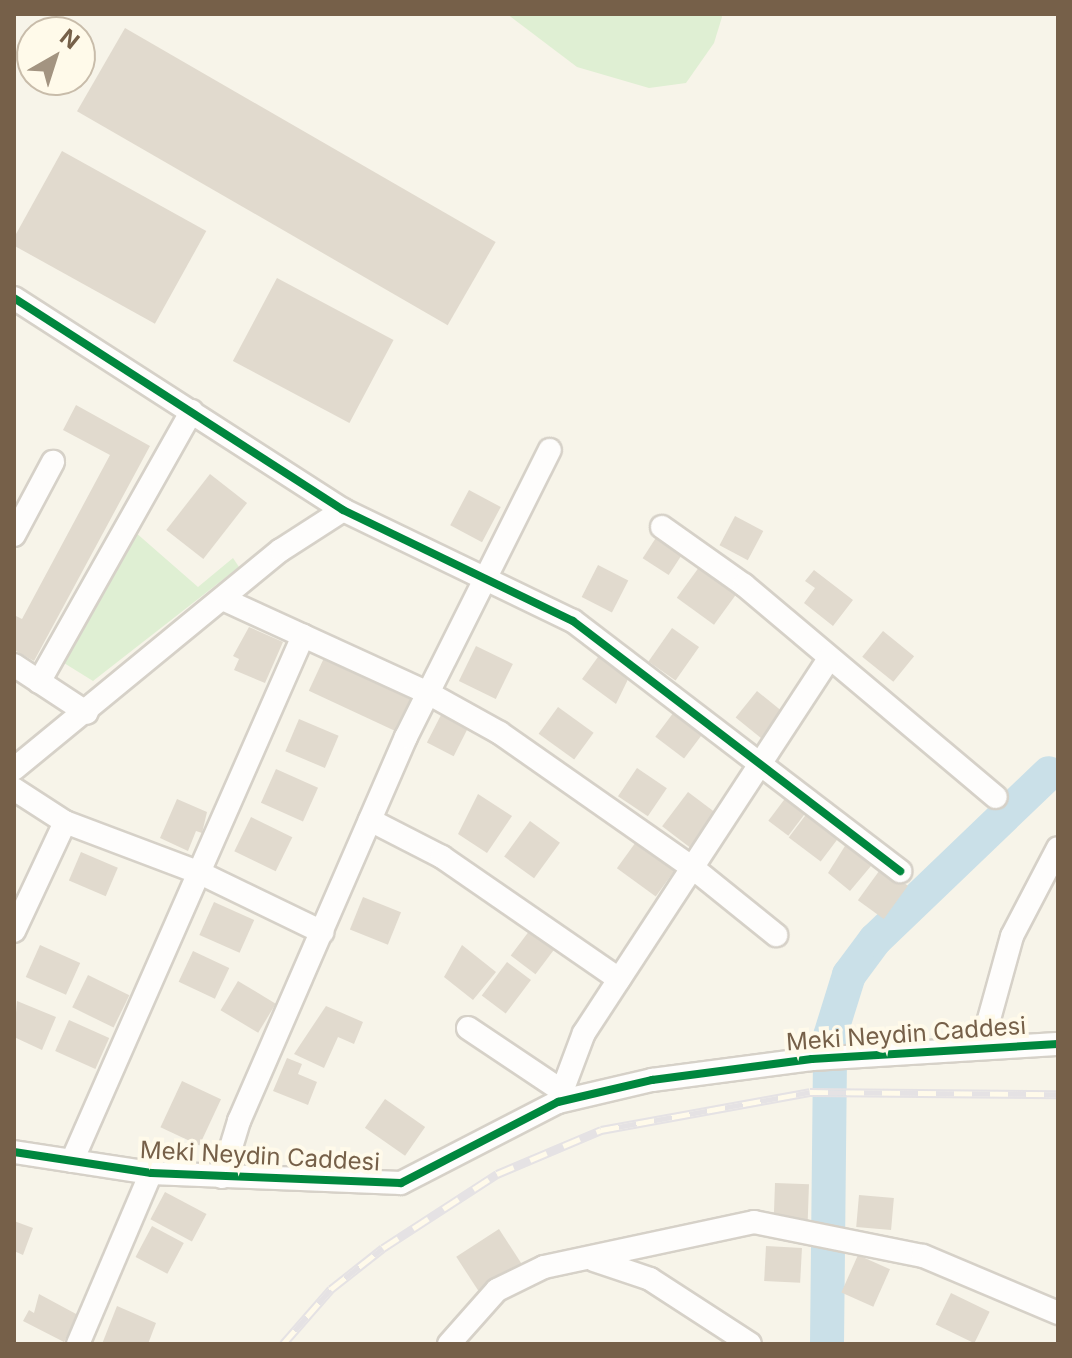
<!DOCTYPE html>
<style>
body{margin:0}
#map{position:relative;width:1072px;height:1358px;overflow:hidden;background:#f7f4e9;font-family:Inter,sans-serif}
div>[style]{position:absolute}
[style*='--x']{left:calc(var(--x)*1px);top:calc(var(--y)*1px);width:calc(var(--w)*1px);rotate:calc(var(--a)*1deg)}
.green>*{inset:0;background:#dfefd3}
.river>*{height:34px;margin:-17px;padding:0 17px;transform-origin:17px;border-radius:17px;background:#cae0e8}
.building>*{inset:0;background:#e1dace;transform-origin:0 0}
.roads{filter:drop-shadow(2px 0 #d6d1c8) drop-shadow(-2px 0 #d6d1c8) drop-shadow(0 2px #d6d1c8) drop-shadow(0 -2px #d6d1c8)}
.minor>*{height:22px;margin:-11px;padding:0 11px;transform-origin:11px;border-radius:11px;background:#fefdfc}
.rail>*{height:9px;margin-top:-4.5px;transform-origin:0;background:repeating-linear-gradient(90deg,#fffaea 0 18px,#e5e2e4 0 36px);box-sizing:border-box;border-block:2px solid #e5e2e4}
.cycleway>*{height:8px;margin:-4px;padding:0 4px;transform-origin:4px;border-radius:4px;background:#00873e}
span{translate:-50% -50%;white-space:nowrap;text-align:center;line-height:1.15;-webkit-text-stroke:8px #fffaea;paint-order:stroke}
.street-label{font-size:24px;color:#766049}
.frame{position:absolute;inset:0;border:16px solid #766049;pointer-events:none}
.north{position:absolute;left:16px;top:16px;width:80px;height:80px;box-sizing:border-box;background:#fffaea;border:2px solid #c8bcaa;border-radius:50%;rotate:39deg;font-size:22px;font-weight:700;line-height:32px;text-align:center;color:#766049}
.north::after{content:'';display:block;margin:auto;width:28px;height:36px;background:#a39481;clip-path:polygon(50% 0,100% 100%,50% 72%,0 100%)}
</style>
<div id="map">
<div class="green">
<div style="clip-path:polygon(507px 14px,721px 14px,722px 17px,714px 43px,686px 83px,649px 88px,577px 67px)"></div>
<div style="clip-path:polygon(135px 532px,198px 587px,233px 558px,239px 567px,93px 681px,64px 663px)"></div>
</div>
<div class="river">
<div style="--x:827;--y:1344;--w:308;--a:-89.4"></div>
<div style="--x:830;--y:1036;--w:64;--a:-72.7"></div>
<div style="--x:849;--y:975;--w:44;--a:-53.4"></div>
<div style="--x:875;--y:940;--w:241;--a:-43.8"></div>
</div>
<div class="building">
<div style="left:125px;top:28px;width:428px;height:96px;rotate:30deg"></div>
<div style="left:62px;top:151px;width:165px;height:106px;rotate:29deg"></div>
<div style="left:277px;top:278px;width:132px;height:94px;rotate:28deg"></div>
<div style="clip-path:polygon(76px 405px,150px 446px,34px 661px,14px 650px,14px 615px,22px 619px,110px 455px,63px 430px)"></div>
<div style="left:210px;top:474px;width:47px;height:71px;rotate:38deg"></div>
<div style="left:469px;top:490px;width:36px;height:40px;rotate:28deg"></div>
<div style="left:735px;top:516px;width:32px;height:33px;rotate:28deg"></div>
<div style="left:659px;top:533px;width:31px;height:30px;rotate:33deg"></div>
<div style="left:705px;top:559px;width:46px;height:48px;rotate:36deg"></div>
<div style="left:598px;top:565px;width:34px;height:36px;rotate:27deg"></div>
<div style="clip-path:polygon(814px 570px,853px 600px,833px 626px,804px 603px,815px 588px,805px 581px)"></div>
<div style="clip-path:polygon(249px 627px,283px 642px,265px 683px,234px 670px,239px 659px,233px 656px)"></div>
<div style="left:672px;top:628px;width:33px;height:41px;rotate:35deg"></div>
<div style="left:883px;top:631px;width:40px;height:33px;rotate:39deg"></div>
<div style="left:476px;top:646px;width:41px;height:39px;rotate:26deg"></div>
<div style="clip-path:polygon(603px 650px,632px 671px,616px 704px,582px 679px)"></div>
<div style="left:324px;top:658px;width:96px;height:36px;rotate:25deg"></div>
<div style="left:757px;top:691px;width:35px;height:34px;rotate:39deg"></div>
<div style="left:680px;top:704px;width:36px;height:41px;rotate:37deg"></div>
<div style="left:558px;top:707px;width:44px;height:33px;rotate:36deg"></div>
<div style="left:441px;top:715px;width:30px;height:31px;rotate:27deg"></div>
<div style="left:299px;top:719px;width:43px;height:35px;rotate:23deg"></div>
<div style="left:637px;top:768px;width:36px;height:34px;rotate:34deg"></div>
<div style="left:276px;top:769px;width:46px;height:37px;rotate:24deg"></div>
<div style="left:688px;top:792px;width:35px;height:43px;rotate:37deg"></div>
<div style="left:790px;top:792px;width:25px;height:36px;rotate:37deg"></div>
<div style="clip-path:polygon(478px 794px,512px 816px,487px 853px,458px 834px)"></div>
<div style="clip-path:polygon(177px 799px,207px 812px,202px 833px,196px 831px,188px 851px,160px 838px)"></div>
<div style="left:811px;top:808px;width:40px;height:37px;rotate:37deg"></div>
<div style="left:251px;top:817px;width:46px;height:38px;rotate:26deg"></div>
<div style="left:530px;top:821px;width:37px;height:44px;rotate:36deg"></div>
<div style="left:641px;top:835px;width:48px;height:41px;rotate:36deg"></div>
<div style="clip-path:polygon(850px 838px,876px 860px,850px 891px,828px 873px)"></div>
<div style="left:81px;top:852px;width:40px;height:31px;rotate:23deg"></div>
<div style="left:882px;top:867px;width:32px;height:41px;rotate:36deg"></div>
<div style="left:363px;top:897px;width:41px;height:35px;rotate:22deg"></div>
<div style="left:214px;top:902px;width:44px;height:36px;rotate:24deg"></div>
<div style="left:533px;top:926px;width:31px;height:37px;rotate:37deg"></div>
<div style="left:40px;top:945px;width:44px;height:35px;rotate:24deg"></div>
<div style="clip-path:polygon(462px 945px,496px 972px,473px 1000px,444px 977px)"></div>
<div style="left:193px;top:951px;width:40px;height:34px;rotate:25deg"></div>
<div style="left:507px;top:962px;width:30px;height:42px;rotate:37deg"></div>
<div style="left:88px;top:975px;width:46px;height:36px;rotate:26deg"></div>
<div style="left:238px;top:981px;width:44px;height:34px;rotate:31deg"></div>
<div style="clip-path:polygon(17px 1001px,56px 1017px,42px 1050px,14px 1037px)"></div>
<div style="clip-path:polygon(326px 1006px,363px 1022px,354px 1044px,338px 1037px,324px 1068px,294px 1054px)"></div>
<div style="left:69px;top:1020px;width:44px;height:34px;rotate:24deg"></div>
<div style="clip-path:polygon(287px 1058px,302px 1064px,298px 1074px,317px 1082px,308px 1105px,273px 1091px)"></div>
<div style="left:182px;top:1081px;width:43px;height:51px;rotate:25deg"></div>
<div style="left:385px;top:1099px;width:49px;height:35px;rotate:35deg"></div>
<div style="left:775px;top:1183px;width:34px;height:37px;rotate:2deg"></div>
<div style="left:165px;top:1192px;width:47px;height:31px;rotate:28deg"></div>
<div style="left:859px;top:1195px;width:35px;height:32px;rotate:5deg"></div>
<div style="clip-path:polygon(14px 1221px,33px 1228px,23px 1255px,14px 1251px)"></div>
<div style="left:152px;top:1226px;width:36px;height:35px;rotate:28deg"></div>
<div style="left:499px;top:1229px;width:43px;height:51px;rotate:57deg"></div>
<div style="left:766px;top:1246px;width:36px;height:35px;rotate:3deg"></div>
<div style="left:858px;top:1255px;width:35px;height:41px;rotate:24deg"></div>
<div style="left:951px;top:1293px;width:43px;height:35px;rotate:26deg"></div>
<div style="clip-path:polygon(39px 1294px,78px 1315px,64px 1342px,23px 1321px,29px 1310px,34px 1313px)"></div>
<div style="clip-path:polygon(117px 1306px,156px 1323px,148px 1344px,102px 1344px)"></div>
</div>
<div class="roads">
<div class="minor">
<div style="--x:14;--y:298;--w:391;--a:32.8"></div>
<div style="--x:343;--y:510;--w:255;--a:25.8"></div>
<div style="--x:573;--y:621;--w:412;--a:37.4"></div>
<div style="--x:662;--y:527;--w:100;--a:35.3"></div>
<div style="--x:744;--y:585;--w:329;--a:40.1"></div>
<div style="--x:14;--y:535;--w:83;--a:-61.9"></div>
<div style="--x:223;--y:599;--w:226;--a:24.6"></div>
<div style="--x:428;--y:693;--w:82;--a:29.1"></div>
<div style="--x:500;--y:733;--w:236;--a:35"></div>
<div style="--x:693;--y:868;--w:107;--a:38.9"></div>
<div style="--x:14;--y:665;--w:87;--a:33.3"></div>
<div style="--x:39;--y:682;--w:311;--a:-60.6"></div>
<div style="--x:14;--y:769;--w:345;--a:-39.4"></div>
<div style="--x:281;--y:550;--w:74;--a:-32.8"></div>
<div style="--x:14;--y:789;--w:61;--a:32.9"></div>
<div style="--x:65;--y:822;--w:144;--a:20.7"></div>
<div style="--x:200;--y:873;--w:136;--a:25.8"></div>
<div style="--x:370;--y:820;--w:81;--a:27.2"></div>
<div style="--x:442;--y:857;--w:215;--a:34.6"></div>
<div style="--x:14;--y:931;--w:120;--a:-64.9"></div>
<div style="--x:468;--y:1028;--w:113;--a:33.8"></div>
<div style="--x:981;--y:1048;--w:116;--a:-74.5"></div>
<div style="--x:1012;--y:936;--w:99;--a:-62.4"></div>
<div style="--x:558;--y:1102;--w:74;--a:-69.4"></div>
<div style="--x:584;--y:1033;--w:448;--a:-56.8"></div>
<div style="--x:14;--y:1152;--w:139;--a:8.7"></div>
<div style="--x:151;--y:1173;--w:250;--a:2.3"></div>
<div style="--x:401;--y:1183;--w:177;--a:-27.3"></div>
<div style="--x:558;--y:1102;--w:97;--a:-13.2"></div>
<div style="--x:652;--y:1080;--w:161;--a:-7.5"></div>
<div style="--x:812;--y:1059;--w:246;--a:-3.5"></div>
<div style="--x:72;--y:1161;--w:574;--a:-66.25"></div>
<div style="--x:222;--y:1177;--w:59;--a:-73.1"></div>
<div style="--x:239;--y:1121;--w:419;--a:-66.5"></div>
<div style="--x:406;--y:737;--w:321;--a:-63.4"></div>
<div style="--x:594;--y:1260;--w:59;--a:18.7"></div>
<div style="--x:650;--y:1279;--w:119;--a:33"></div>
<div style="--x:78;--y:1344;--w:186;--a:-66.9"></div>
<div style="--x:449;--y:1344;--w:72;--a:-48.4"></div>
<div style="--x:497;--y:1290;--w:52;--a:-26.1"></div>
<div style="--x:544;--y:1267;--w:215;--a:-12.1"></div>
<div style="--x:754;--y:1222;--w:172;--a:11.4"></div>
<div style="--x:923;--y:1256;--w:147;--a:22.9"></div>
</div>
</div>
<div class="rail">
<div style="--x:283;--y:1344;--w:73;--a:-48.9"></div>
<div style="--x:331;--y:1289;--w:66;--a:-38.3"></div>
<div style="--x:383;--y:1248;--w:136;--a:-33"></div>
<div style="--x:497;--y:1174;--w:113;--a:-22.9"></div>
<div style="--x:601;--y:1130;--w:212;--a:-10.3"></div>
<div style="--x:810;--y:1092;--w:248;--a:0.5"></div>
</div>
<div class="cycleway">
<div style="--x:14;--y:298;--w:391;--a:32.8"></div>
<div style="--x:343;--y:510;--w:255;--a:25.8"></div>
<div style="--x:573;--y:621;--w:412;--a:37.4"></div>
<div style="--x:14;--y:1152;--w:139;--a:8.7"></div>
<div style="--x:151;--y:1173;--w:250;--a:2.3"></div>
<div style="--x:401;--y:1183;--w:177;--a:-27.3"></div>
<div style="--x:558;--y:1102;--w:97;--a:-13.2"></div>
<div style="--x:652;--y:1080;--w:161;--a:-7.5"></div>
<div style="--x:812;--y:1059;--w:246;--a:-3.5"></div>
</div>
<div class="street-label">
<span style="left:906px;top:1034px;rotate:-4deg">Meki Neydin Caddesi</span>
<span style="left:260px;top:1156px;rotate:3deg">Meki Neydin Caddesi</span>
</div>
<div class="frame"></div>
<div class="north">N</div>
</div>
